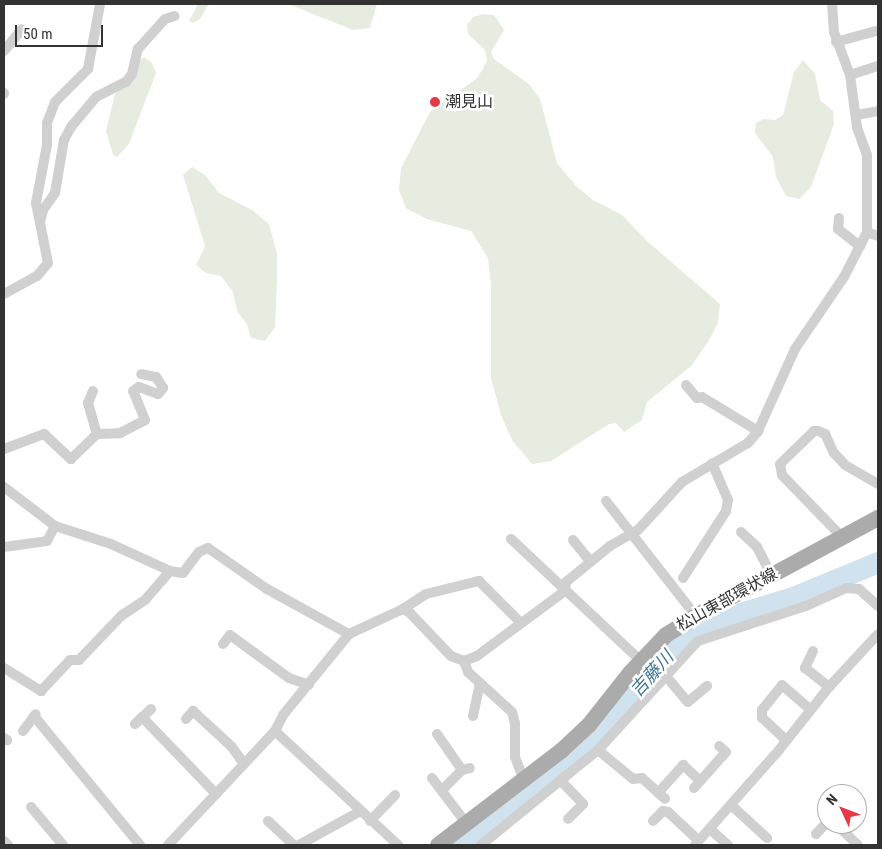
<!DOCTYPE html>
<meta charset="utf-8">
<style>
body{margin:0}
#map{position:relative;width:882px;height:849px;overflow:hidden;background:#fff;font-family:"Roboto Condensed","Noto Sans JP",sans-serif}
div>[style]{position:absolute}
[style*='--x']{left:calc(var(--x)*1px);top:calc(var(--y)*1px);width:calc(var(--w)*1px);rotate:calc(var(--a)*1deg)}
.green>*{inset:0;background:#e6ecdf}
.river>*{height:21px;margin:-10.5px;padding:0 10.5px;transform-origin:10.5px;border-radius:10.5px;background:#cfe2ee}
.minor>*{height:10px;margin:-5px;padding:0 5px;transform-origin:5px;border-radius:5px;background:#d0d0d0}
.primary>*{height:16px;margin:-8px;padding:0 8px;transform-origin:8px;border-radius:8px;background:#ababab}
.dots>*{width:14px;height:14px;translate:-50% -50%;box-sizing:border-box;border:2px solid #fff;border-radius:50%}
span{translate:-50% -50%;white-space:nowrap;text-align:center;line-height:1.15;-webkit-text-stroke:5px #fff;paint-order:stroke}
.poi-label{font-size:16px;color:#333}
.left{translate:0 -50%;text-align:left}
.street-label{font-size:16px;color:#333}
.water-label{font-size:18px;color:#3f7597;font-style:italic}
.frame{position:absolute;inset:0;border:5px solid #333;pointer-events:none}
.north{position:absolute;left:817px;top:784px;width:50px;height:50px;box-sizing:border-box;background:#fff;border:1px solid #adadad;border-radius:50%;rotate:313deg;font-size:14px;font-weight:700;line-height:20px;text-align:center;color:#333}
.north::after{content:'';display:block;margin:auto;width:18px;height:22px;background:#e63946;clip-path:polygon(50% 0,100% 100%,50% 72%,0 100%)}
.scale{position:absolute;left:15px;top:25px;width:88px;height:22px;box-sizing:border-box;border:2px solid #333;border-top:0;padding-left:6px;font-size:15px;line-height:18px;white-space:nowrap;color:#333;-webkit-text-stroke:4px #fff;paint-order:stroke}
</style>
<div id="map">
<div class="green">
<div style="clip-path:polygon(198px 4px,209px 4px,200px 19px,193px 23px,189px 21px)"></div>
<div style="clip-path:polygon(288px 4px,377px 4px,370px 28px,353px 30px)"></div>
<div style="clip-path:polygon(483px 14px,494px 15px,504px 30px,491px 52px,494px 59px,529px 84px,540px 99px,557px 163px,576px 186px,593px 200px,622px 215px,648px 242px,720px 304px,718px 323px,708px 342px,691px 366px,647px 402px,642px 420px,624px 432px,616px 423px,609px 424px,551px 461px,532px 464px,512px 440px,501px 415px,491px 378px,491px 286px,488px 258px,471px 231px,427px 219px,406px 208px,399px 190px,401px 168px,430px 112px,476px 79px,483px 69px,487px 60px,485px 50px,468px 34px,467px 25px,473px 17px)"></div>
<div style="clip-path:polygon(144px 57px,152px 63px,156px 73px,129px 144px,117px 157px,113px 155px,106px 131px,115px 94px,124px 86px,137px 62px)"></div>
<div style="clip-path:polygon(803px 60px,815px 74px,820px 100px,833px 111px,834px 124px,811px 187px,799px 199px,786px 196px,776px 177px,773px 157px,755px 133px,756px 123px,764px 119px,775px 120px,783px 115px,794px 72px)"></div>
<div style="clip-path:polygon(192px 167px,205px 175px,219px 193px,252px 210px,269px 224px,277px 254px,277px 279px,275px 327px,265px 341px,251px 338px,247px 324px,237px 311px,233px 292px,221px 276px,206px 273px,196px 265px,205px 246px,183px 175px)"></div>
</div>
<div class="river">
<div style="--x:460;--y:845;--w:172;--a:-37.9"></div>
<div style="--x:596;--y:739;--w:89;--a:-49.5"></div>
<div style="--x:654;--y:671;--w:57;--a:-45.7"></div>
<div style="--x:694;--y:630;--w:21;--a:-25"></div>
<div style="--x:713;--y:621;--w:84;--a:-16.7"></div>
<div style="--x:793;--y:597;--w:92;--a:-22.4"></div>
</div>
<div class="minor">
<div style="--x:836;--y:42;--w:41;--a:-15.4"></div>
<div style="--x:4;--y:51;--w:28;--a:-51"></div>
<div style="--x:850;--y:75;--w:29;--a:-18"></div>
<div style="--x:4;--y:93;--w:1;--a:90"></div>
<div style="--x:856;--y:115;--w:22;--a:-10"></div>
<div style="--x:839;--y:218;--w:11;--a:95"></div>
<div style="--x:838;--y:229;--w:28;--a:38"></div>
<div style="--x:40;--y:223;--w:13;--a:-77"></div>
<div style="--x:43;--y:210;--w:21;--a:-55"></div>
<div style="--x:55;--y:193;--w:54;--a:-80.4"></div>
<div style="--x:64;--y:140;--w:15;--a:-62"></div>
<div style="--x:71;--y:127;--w:39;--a:-50"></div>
<div style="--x:96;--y:97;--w:34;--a:-27"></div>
<div style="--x:126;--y:82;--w:10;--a:-53"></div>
<div style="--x:132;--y:74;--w:26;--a:-77"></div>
<div style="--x:138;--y:49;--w:40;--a:-48"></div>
<div style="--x:165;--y:19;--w:10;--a:-17"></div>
<div style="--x:867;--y:232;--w:12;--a:20"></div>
<div style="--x:4;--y:294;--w:38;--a:-29"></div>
<div style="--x:37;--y:276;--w:17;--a:-50"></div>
<div style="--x:48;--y:263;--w:61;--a:-101.3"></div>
<div style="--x:36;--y:203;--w:59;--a:-79.3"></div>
<div style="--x:47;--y:145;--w:22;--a:-90"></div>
<div style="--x:47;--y:123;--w:22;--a:-69"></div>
<div style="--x:55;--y:102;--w:47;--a:-45"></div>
<div style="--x:88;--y:69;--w:66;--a:-79.5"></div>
<div style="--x:686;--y:385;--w:17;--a:50"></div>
<div style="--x:697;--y:398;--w:5;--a:-11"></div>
<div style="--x:702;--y:397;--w:66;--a:31.3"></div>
<div style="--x:93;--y:391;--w:13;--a:113"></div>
<div style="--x:88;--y:403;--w:32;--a:74"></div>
<div style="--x:4;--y:449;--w:43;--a:-20.6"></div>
<div style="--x:44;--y:434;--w:37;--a:43"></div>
<div style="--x:71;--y:459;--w:36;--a:-44"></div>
<div style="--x:97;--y:434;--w:23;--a:-2"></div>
<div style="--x:120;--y:433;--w:28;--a:-27"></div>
<div style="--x:145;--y:420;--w:31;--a:-112"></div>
<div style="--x:133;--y:391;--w:7;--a:-34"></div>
<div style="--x:139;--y:387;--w:20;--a:20"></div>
<div style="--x:158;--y:394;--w:8;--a:-50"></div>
<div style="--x:163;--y:388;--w:13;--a:-122"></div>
<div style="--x:156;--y:377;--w:15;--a:-169"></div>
<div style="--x:4;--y:487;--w:64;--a:37.4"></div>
<div style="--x:55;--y:526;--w:59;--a:17.8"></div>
<div style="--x:111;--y:544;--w:65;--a:24.6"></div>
<div style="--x:170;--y:571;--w:13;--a:9"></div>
<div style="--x:183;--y:573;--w:26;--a:-53"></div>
<div style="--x:199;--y:552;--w:10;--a:-24"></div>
<div style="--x:208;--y:548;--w:72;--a:34.8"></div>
<div style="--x:267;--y:589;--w:94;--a:28.8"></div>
<div style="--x:606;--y:501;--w:146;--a:52"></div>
<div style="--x:741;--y:532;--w:22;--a:43"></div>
<div style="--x:757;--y:547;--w:31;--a:63"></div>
<div style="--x:842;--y:537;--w:86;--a:-134.1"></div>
<div style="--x:782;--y:475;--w:11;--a:-100"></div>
<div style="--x:780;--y:464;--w:47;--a:-44.1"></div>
<div style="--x:814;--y:431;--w:4;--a:0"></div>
<div style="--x:818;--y:431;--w:8;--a:23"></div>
<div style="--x:825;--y:434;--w:21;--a:65"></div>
<div style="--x:834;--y:453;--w:16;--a:47"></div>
<div style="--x:845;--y:465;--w:38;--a:30"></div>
<div style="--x:511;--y:539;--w:177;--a:43.2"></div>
<div style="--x:573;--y:540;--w:28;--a:51"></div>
<div style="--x:4;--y:547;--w:43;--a:-7.9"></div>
<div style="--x:47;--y:541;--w:17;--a:-62"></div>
<div style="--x:683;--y:578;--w:80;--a:-57.3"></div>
<div style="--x:726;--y:511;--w:11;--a:-80"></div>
<div style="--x:728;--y:500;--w:40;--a:-113.4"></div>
<div style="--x:403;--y:609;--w:27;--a:-33"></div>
<div style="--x:426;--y:594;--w:55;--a:-13.8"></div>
<div style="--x:479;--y:581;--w:59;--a:45"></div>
<div style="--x:223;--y:644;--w:11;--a:-52"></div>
<div style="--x:230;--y:635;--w:73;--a:36.1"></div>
<div style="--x:289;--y:678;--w:21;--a:19"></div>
<div style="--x:813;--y:651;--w:19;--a:115"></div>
<div style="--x:805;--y:668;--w:31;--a:38"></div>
<div style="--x:464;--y:661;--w:12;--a:70"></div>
<div style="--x:468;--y:672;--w:59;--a:42.3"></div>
<div style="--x:512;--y:712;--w:11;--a:75"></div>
<div style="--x:515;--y:723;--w:34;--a:90"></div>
<div style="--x:515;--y:757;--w:25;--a:69"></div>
<div style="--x:4;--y:668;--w:44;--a:31.9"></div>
<div style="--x:41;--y:691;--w:42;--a:-46.9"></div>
<div style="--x:70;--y:660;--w:9;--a:0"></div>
<div style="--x:79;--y:660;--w:61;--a:-46.3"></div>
<div style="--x:121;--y:616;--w:29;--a:-34"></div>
<div style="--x:145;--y:600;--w:38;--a:-49"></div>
<div style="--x:665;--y:675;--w:35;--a:50"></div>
<div style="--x:688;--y:702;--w:25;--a:-40"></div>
<div style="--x:34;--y:716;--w:167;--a:50.6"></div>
<div style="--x:473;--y:716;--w:34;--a:-78"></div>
<div style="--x:142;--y:717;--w:107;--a:46.1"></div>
<div style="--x:186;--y:719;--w:11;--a:-49"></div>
<div style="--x:193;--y:711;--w:52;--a:42.6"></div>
<div style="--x:231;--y:746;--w:22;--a:54"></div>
<div style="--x:135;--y:724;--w:22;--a:-43"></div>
<div style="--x:23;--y:731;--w:21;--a:-53"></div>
<div style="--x:275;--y:731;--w:168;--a:42.8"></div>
<div style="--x:437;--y:734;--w:44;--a:55.2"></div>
<div style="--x:4;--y:738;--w:4;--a:34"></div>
<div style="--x:786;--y:740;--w:33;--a:-137"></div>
<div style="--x:762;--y:718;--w:8;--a:-90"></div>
<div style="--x:762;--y:710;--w:32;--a:-51"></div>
<div style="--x:782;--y:685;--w:37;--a:41"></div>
<div style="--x:598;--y:750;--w:45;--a:39.6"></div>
<div style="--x:633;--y:779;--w:9;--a:-6"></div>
<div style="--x:642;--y:778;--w:31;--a:42"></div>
<div style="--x:432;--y:778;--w:56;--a:52.9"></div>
<div style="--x:561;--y:781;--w:32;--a:46"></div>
<div style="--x:583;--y:804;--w:21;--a:135"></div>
<div style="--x:694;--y:788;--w:48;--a:-48.4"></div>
<div style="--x:726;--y:752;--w:9;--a:-139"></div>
<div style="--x:442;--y:790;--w:28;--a:-45"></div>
<div style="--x:462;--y:770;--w:8;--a:-14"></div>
<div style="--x:658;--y:793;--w:38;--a:-48"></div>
<div style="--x:683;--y:765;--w:23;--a:43"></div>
<div style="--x:731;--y:805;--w:49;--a:42.5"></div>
<div style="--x:31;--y:807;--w:50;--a:49.9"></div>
<div style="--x:268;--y:821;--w:35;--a:43"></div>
<div style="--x:370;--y:821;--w:36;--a:-46"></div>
<div style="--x:653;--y:821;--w:14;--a:-45"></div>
<div style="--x:663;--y:811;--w:5;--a:11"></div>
<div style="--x:668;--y:812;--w:42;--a:43.1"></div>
<div style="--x:836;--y:824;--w:30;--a:44"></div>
<div style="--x:710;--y:829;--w:24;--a:42"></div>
<div style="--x:816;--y:834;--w:16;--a:-47"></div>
<div style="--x:4;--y:841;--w:6;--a:45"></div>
<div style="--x:168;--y:845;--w:156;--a:-46.8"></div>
<div style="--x:275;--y:731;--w:18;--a:-63"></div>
<div style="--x:283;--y:715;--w:104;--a:-50.8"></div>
<div style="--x:349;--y:634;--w:60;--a:-24.8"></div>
<div style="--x:403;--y:609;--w:8;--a:30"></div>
<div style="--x:410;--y:613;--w:59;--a:46.4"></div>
<div style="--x:451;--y:656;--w:14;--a:21"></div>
<div style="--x:464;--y:661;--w:14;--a:-21"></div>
<div style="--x:477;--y:656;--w:109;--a:-36.5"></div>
<div style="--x:565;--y:591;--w:9;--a:-84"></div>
<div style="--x:566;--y:582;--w:57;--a:-39.3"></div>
<div style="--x:610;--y:546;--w:32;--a:-30"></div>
<div style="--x:638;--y:530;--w:65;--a:-47.5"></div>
<div style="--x:682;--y:482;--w:77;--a:-30.6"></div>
<div style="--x:748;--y:443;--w:16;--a:-50"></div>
<div style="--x:758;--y:431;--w:90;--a:-65.7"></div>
<div style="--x:795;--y:349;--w:87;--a:-55.8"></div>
<div style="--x:844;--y:277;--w:51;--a:-62.9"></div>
<div style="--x:867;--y:232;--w:77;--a:-90"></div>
<div style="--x:867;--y:155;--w:30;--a:-110"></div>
<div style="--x:857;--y:127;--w:52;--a:-97.7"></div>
<div style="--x:850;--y:75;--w:46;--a:-110.4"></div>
<div style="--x:834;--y:32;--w:28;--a:-94"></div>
<div style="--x:299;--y:845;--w:68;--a:-28.8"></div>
<div style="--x:481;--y:845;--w:151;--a:-39.1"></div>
<div style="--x:598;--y:750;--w:148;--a:-47.5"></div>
<div style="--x:698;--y:641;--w:114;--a:-18"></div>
<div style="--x:806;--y:606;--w:44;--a:-24.2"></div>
<div style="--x:846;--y:588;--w:13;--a:4"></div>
<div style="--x:859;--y:589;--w:25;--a:42"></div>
<div style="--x:695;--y:845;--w:127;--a:-48.5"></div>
<div style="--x:779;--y:750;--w:80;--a:-51.6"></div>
<div style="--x:829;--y:687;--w:72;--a:-47.2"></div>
</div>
<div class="primary">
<div style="--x:438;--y:845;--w:155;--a:-37.4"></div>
<div style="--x:561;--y:751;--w:38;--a:-43"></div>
<div style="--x:589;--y:725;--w:66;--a:-51.7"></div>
<div style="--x:630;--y:673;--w:52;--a:-46.5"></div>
<div style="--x:666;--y:635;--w:36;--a:-32"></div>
<div style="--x:696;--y:616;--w:207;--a:-28.3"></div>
</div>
<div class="dots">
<div style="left:435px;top:102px;background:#e63946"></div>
</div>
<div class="poi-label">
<span class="left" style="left:445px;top:102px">潮見山</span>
</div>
<div class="street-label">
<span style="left:727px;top:600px;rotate:-29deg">松山東部環状線</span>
</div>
<div class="water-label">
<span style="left:652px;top:674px;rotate:-48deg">吉藤川</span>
</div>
<div class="frame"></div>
<div class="north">N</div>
<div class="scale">50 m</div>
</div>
